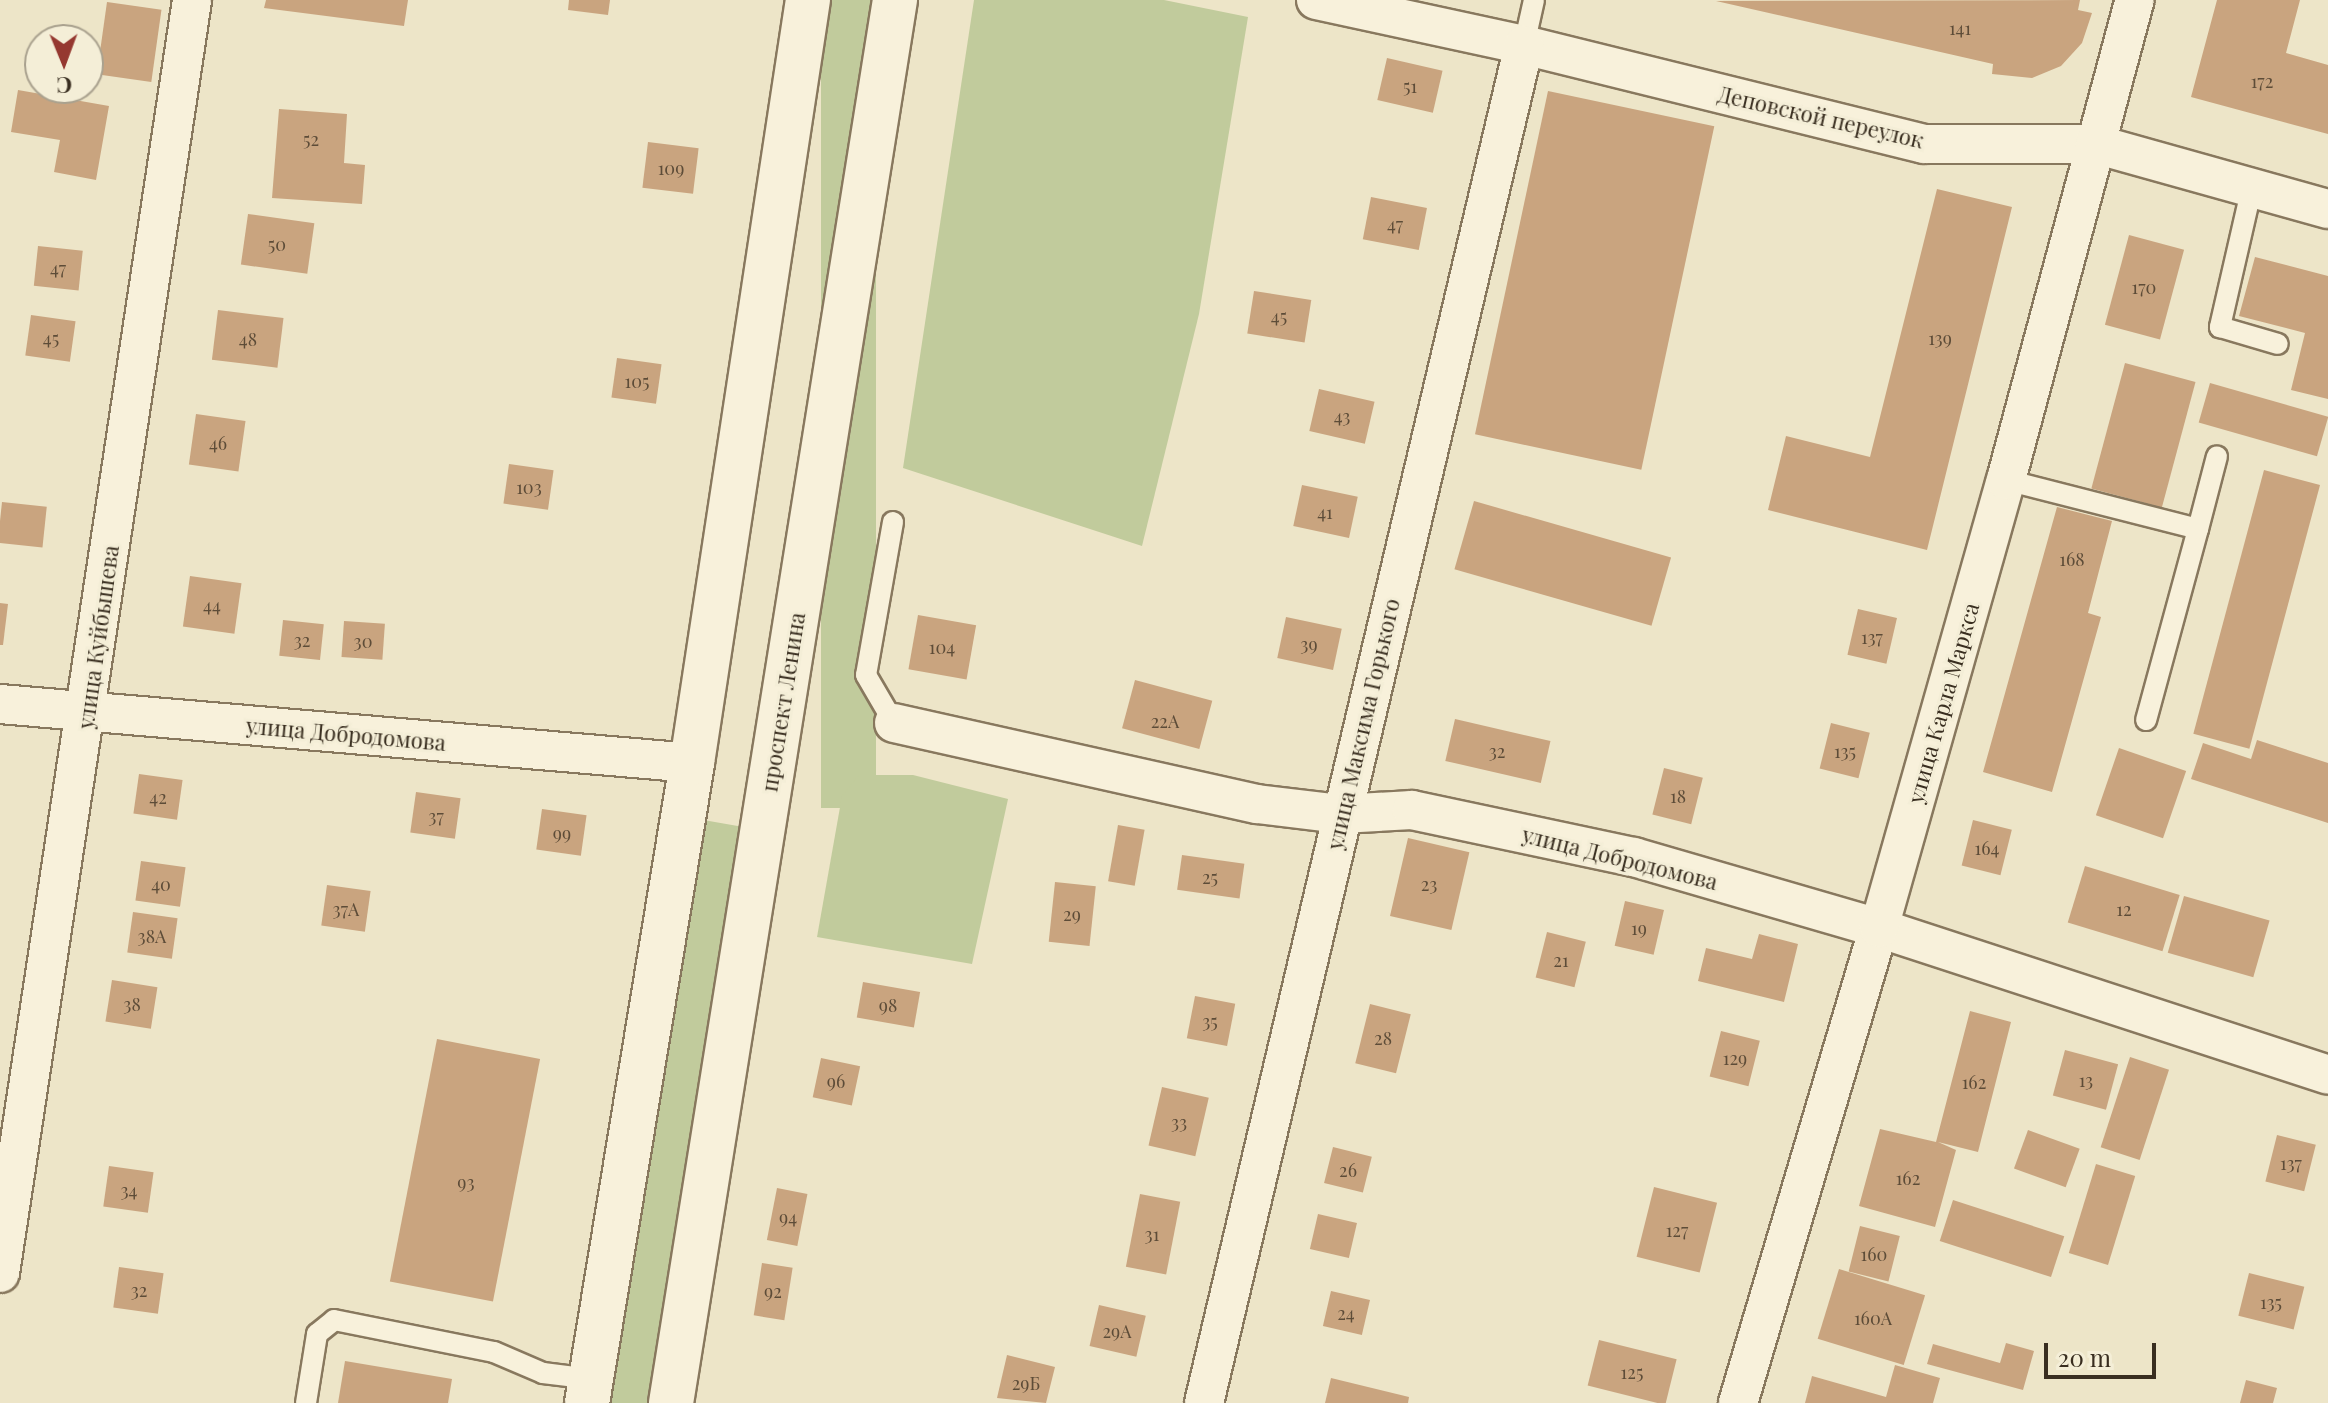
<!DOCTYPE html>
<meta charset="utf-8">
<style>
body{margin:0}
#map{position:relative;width:2328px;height:1403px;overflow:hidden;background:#ede5c8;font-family:"Playfair Display",serif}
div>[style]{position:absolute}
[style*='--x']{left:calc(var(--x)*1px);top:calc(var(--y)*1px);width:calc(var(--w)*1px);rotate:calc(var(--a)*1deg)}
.green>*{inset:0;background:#c1cb9c;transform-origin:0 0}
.building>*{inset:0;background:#c9a47f;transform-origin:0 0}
.roads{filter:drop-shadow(2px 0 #88785e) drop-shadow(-2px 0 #88785e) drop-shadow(0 2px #88785e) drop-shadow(0 -2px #88785e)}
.service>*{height:20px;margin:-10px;padding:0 10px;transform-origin:10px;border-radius:10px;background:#f8f1db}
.minor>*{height:38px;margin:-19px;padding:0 19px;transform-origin:19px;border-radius:19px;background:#f8f1db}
.secondary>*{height:44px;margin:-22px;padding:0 22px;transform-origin:22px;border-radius:22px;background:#f8f1db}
span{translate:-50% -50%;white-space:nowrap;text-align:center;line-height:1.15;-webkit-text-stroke:6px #f4eed7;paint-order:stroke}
.number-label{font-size:18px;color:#5d4c38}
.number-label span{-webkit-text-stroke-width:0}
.street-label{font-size:22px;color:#392e20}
.north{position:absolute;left:24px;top:24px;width:80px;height:80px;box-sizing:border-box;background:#f4eed7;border:2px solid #a9a18e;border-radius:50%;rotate:179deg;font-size:22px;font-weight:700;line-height:32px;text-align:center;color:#392e20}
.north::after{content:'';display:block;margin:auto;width:28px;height:36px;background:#953830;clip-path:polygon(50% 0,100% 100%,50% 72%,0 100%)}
.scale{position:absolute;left:2044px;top:1343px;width:112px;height:36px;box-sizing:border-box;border:4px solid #392e20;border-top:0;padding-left:10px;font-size:24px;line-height:28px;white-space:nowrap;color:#392e20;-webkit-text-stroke:6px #f4eed7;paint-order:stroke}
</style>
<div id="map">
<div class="green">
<div style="left:821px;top:0;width:55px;height:808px"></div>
<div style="clip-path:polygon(974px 0,1164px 0,1248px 17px,1199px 314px,1142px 546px,903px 468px)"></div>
<div style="clip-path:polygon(859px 775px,913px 775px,1008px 799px,972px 964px,817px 937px,842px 796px)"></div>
<div style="left:692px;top:818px;width:58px;height:593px;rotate:10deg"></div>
</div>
<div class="building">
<div style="clip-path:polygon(266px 0,408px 0,404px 26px,264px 8px)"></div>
<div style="clip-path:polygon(569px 0,610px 0,608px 15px,568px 10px)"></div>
<div style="clip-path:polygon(2080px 0,2078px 10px,2092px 13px,2082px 43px,2061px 66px,2032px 78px,1992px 74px,1993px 64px,1716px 1px)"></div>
<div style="clip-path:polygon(2217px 0,2300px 0,2286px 53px,2328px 65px,2328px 134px,2191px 97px)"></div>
<div style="left:107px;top:2px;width:55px;height:73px;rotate:8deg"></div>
<div style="left:1387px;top:58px;width:57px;height:43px;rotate:13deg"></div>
<div style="clip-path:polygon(18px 90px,109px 106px,96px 180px,54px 172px,60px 140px,11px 132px)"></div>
<div style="left:1548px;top:91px;width:170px;height:351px;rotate:12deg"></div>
<div style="clip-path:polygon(279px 109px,347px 114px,344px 163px,365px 165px,362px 204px,272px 198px)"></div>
<div style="left:648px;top:142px;width:51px;height:46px;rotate:7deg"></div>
<div style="clip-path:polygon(1937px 189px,2012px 207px,1927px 550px,1768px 510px,1786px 436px,1870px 457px)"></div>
<div style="left:1371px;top:197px;width:57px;height:43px;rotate:11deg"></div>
<div style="left:248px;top:214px;width:67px;height:51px;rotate:8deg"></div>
<div style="left:2129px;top:235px;width:57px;height:93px;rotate:15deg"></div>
<div style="left:38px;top:246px;width:45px;height:40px;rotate:6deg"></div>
<div style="clip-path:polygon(2255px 257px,2328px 276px,2328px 399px,2291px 390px,2305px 333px,2239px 316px)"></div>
<div style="left:1254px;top:291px;width:58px;height:43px;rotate:9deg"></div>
<div style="left:218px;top:310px;width:66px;height:50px;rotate:7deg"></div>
<div style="left:31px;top:315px;width:45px;height:41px;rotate:8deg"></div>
<div style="left:617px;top:358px;width:45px;height:40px;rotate:8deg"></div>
<div style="left:2125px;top:363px;width:73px;height:130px;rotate:15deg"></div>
<div style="left:2210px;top:383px;width:123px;height:41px;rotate:16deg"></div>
<div style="left:1319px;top:389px;width:57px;height:43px;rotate:13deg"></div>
<div style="left:196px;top:414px;width:50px;height:51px;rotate:8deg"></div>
<div style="left:509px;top:464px;width:45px;height:40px;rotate:8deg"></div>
<div style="left:2264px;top:470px;width:58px;height:273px;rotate:15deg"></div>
<div style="left:1302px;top:485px;width:57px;height:42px;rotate:12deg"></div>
<div style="left:1474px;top:501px;width:205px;height:71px;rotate:16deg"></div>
<div style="left:2px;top:502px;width:45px;height:41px;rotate:6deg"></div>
<div style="clip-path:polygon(2057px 507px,2112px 521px,2088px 613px,2101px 617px,2052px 792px,1983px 772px)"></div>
<div style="left:190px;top:576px;width:52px;height:51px;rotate:8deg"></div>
<div style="clip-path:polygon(0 603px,8px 604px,3px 645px,0 645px)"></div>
<div style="left:1858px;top:609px;width:40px;height:47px;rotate:13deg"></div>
<div style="left:918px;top:615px;width:59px;height:55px;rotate:10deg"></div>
<div style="left:1286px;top:617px;width:57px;height:42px;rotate:12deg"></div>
<div style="left:283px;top:620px;width:41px;height:36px;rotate:6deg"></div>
<div style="left:344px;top:621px;width:41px;height:36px;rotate:4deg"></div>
<div style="left:1135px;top:680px;width:80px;height:50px;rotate:15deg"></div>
<div style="left:1455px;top:719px;width:98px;height:43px;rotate:13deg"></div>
<div style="left:1831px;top:723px;width:40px;height:47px;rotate:14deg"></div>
<div style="clip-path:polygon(2257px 740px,2328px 763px,2328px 823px,2191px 779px,2203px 743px,2251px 759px)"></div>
<div style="left:2119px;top:748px;width:71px;height:71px;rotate:19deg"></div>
<div style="left:1664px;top:768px;width:40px;height:48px;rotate:14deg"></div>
<div style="left:139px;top:774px;width:44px;height:40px;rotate:8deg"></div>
<div style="left:416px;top:792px;width:45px;height:41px;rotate:8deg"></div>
<div style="left:542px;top:809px;width:45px;height:41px;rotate:8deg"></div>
<div style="left:1973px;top:820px;width:40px;height:47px;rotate:14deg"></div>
<div style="left:1118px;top:825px;width:27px;height:57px;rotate:10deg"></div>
<div style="left:1408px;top:838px;width:63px;height:80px;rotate:13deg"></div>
<div style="left:1182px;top:855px;width:63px;height:35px;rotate:8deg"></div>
<div style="left:141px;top:861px;width:45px;height:40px;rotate:8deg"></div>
<div style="left:2085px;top:866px;width:99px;height:59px;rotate:17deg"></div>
<div style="left:1055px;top:882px;width:41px;height:60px;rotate:6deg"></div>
<div style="left:327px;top:885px;width:44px;height:41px;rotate:8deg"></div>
<div style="left:2184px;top:896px;width:89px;height:59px;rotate:16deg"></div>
<div style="left:1625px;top:901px;width:40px;height:46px;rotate:13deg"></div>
<div style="left:133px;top:912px;width:45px;height:41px;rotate:8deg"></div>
<div style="left:1547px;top:932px;width:40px;height:47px;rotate:14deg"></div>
<div style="clip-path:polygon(1759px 934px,1798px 944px,1784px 1002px,1698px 981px,1706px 948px,1752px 959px)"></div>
<div style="left:112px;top:980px;width:46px;height:42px;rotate:9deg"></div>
<div style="left:863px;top:982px;width:58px;height:36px;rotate:10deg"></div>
<div style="left:1195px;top:996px;width:41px;height:43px;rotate:11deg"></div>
<div style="left:1370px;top:1004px;width:42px;height:61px;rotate:14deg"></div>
<div style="clip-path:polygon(1970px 1011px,2011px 1022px,1978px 1152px,1938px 1142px,1956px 1150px,1935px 1227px,1859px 1206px,1880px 1129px,1936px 1142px)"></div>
<div style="left:1721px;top:1031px;width:40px;height:47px;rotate:14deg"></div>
<div style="left:437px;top:1039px;width:105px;height:247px;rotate:11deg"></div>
<div style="left:2065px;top:1050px;width:55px;height:47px;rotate:15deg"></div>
<div style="left:2130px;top:1057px;width:41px;height:95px;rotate:18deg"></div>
<div style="left:821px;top:1058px;width:40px;height:40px;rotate:12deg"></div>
<div style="left:1162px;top:1087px;width:48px;height:60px;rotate:13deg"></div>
<div style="left:2028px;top:1130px;width:55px;height:41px;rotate:20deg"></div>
<div style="left:2277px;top:1135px;width:40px;height:48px;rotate:14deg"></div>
<div style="left:1333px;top:1147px;width:40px;height:37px;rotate:14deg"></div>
<div style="left:2096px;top:1164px;width:41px;height:93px;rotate:17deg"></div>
<div style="left:109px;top:1166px;width:45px;height:41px;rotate:8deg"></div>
<div style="left:1654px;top:1187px;width:65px;height:72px;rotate:14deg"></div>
<div style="left:777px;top:1188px;width:31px;height:53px;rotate:11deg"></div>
<div style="left:1140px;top:1194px;width:41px;height:74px;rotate:11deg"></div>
<div style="left:1953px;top:1200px;width:117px;height:43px;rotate:18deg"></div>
<div style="left:1318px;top:1214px;width:40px;height:36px;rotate:13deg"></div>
<div style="left:1860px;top:1226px;width:41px;height:47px;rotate:14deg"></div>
<div style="left:762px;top:1263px;width:31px;height:53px;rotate:9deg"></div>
<div style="left:119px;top:1267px;width:45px;height:41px;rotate:8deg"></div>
<div style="left:1839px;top:1269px;width:90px;height:73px;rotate:17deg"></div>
<div style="left:2249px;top:1273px;width:57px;height:44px;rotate:14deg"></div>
<div style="left:1331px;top:1291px;width:40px;height:36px;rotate:13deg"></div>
<div style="left:1099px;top:1305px;width:48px;height:42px;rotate:13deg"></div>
<div style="left:1599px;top:1340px;width:80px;height:47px;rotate:14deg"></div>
<div style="clip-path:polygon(2006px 1343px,2034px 1351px,2023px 1390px,1927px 1364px,1933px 1344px,2000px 1363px)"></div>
<div style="clip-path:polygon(1007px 1355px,1055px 1367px,1046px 1403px,997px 1398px)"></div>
<div style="clip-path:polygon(345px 1361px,452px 1379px,448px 1403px,338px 1403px)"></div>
<div style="clip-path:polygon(1895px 1365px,1940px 1378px,1933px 1403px,1805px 1403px,1812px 1376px,1886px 1397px)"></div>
<div style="clip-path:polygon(1331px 1378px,1409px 1397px,1408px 1403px,1325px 1403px)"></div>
<div style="clip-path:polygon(2246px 1380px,2277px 1388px,2273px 1403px,2240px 1403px)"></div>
</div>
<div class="roads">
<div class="service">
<div style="--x:1524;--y:45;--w:46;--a:-77.5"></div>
<div style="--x:2252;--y:187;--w:144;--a:102.9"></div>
<div style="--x:2220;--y:327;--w:60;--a:16.3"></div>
<div style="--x:2006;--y:480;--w:198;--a:14.3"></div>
<div style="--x:2198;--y:529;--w:198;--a:105.2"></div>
<div style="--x:893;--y:522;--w:155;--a:100"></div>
<div style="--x:866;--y:675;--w:56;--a:59.7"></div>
<div style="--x:2198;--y:529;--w:75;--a:-75.4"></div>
<div style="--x:306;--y:1403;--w:70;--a:-80.9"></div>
<div style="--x:317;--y:1334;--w:22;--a:-39"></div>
<div style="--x:334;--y:1320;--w:163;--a:11.3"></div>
<div style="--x:494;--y:1352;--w:53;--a:23.2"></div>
<div style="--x:543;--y:1373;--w:48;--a:7.1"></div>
</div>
<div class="minor">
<div style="--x:1316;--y:0;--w:213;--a:12.2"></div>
<div style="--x:1524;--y:45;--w:412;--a:13.9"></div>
<div style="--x:1924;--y:144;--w:171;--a:0"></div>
<div style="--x:2095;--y:144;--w:242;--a:15.6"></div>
<div style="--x:0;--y:704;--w:695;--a:4.87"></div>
<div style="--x:894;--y:723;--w:372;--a:12.6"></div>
<div style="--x:1257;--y:804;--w:85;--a:6.8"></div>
<div style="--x:1341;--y:814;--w:71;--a:-3.2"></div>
<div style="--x:1412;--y:810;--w:227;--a:12"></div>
<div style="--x:1634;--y:857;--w:255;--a:16.2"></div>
<div style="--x:1879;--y:928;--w:472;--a:18.1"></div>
<div style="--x:0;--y:1273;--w:1287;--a:-81.42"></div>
<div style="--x:1204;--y:1403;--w:1395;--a:-76.74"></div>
<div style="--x:1738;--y:1403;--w:495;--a:-73.5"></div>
<div style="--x:1879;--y:928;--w:466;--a:-74.2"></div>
<div style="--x:2006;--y:480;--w:497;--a:-75"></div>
</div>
<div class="secondary">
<div style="--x:587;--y:1403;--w:649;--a:-80.68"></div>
<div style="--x:692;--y:763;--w:772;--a:-81.36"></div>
<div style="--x:671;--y:1403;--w:1421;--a:-80.93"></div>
</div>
</div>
<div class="number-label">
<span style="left:1960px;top:28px">141</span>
<span style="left:2262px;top:81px">172</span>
<span style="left:1410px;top:86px">51</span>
<span style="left:311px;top:139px">52</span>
<span style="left:671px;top:168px">109</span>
<span style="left:1395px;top:224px">47</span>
<span style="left:277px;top:244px">50</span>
<span style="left:58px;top:268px">47</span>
<span style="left:2144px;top:287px">170</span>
<span style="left:1279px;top:316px">45</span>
<span style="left:51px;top:338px">45</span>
<span style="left:1940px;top:338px">139</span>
<span style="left:248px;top:339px">48</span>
<span style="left:637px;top:381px">105</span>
<span style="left:1342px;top:416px">43</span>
<span style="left:218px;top:443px">46</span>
<span style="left:529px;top:487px">103</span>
<span style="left:1325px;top:512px">41</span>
<span style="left:2072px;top:559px">168</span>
<span style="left:212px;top:605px">44</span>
<span style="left:1872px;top:637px">137</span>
<span style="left:302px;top:640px">32</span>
<span style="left:363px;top:641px">30</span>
<span style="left:1309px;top:644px">39</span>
<span style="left:942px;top:647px">104</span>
<span style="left:1165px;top:721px">22А</span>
<span style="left:1497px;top:751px">32</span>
<span style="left:1845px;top:751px">135</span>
<span style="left:1678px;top:796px">18</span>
<span style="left:158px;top:797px">42</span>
<span style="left:436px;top:816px">37</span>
<span style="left:562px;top:833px">99</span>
<span style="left:1987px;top:848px">164</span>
<span style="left:1210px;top:877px">25</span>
<span style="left:161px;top:884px">40</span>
<span style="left:1429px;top:884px">23</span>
<span style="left:346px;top:909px">37А</span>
<span style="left:2124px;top:909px">12</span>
<span style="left:1072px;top:914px">29</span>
<span style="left:1639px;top:928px">19</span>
<span style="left:152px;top:936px">38А</span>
<span style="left:1561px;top:960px">21</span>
<span style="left:132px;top:1004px">38</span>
<span style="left:888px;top:1005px">98</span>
<span style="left:1210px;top:1021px">35</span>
<span style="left:1383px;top:1038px">28</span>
<span style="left:1735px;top:1058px">129</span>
<span style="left:2086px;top:1080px">13</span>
<span style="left:836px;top:1081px">96</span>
<span style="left:1974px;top:1082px">162</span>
<span style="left:1179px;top:1122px">33</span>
<span style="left:2291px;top:1163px">137</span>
<span style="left:1348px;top:1170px">26</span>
<span style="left:1908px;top:1178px">162</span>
<span style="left:466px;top:1182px">93</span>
<span style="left:129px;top:1190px">34</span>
<span style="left:788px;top:1217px">94</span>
<span style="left:1677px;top:1230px">127</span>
<span style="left:1152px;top:1234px">31</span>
<span style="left:1874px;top:1254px">160</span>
<span style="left:139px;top:1290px">32</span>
<span style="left:773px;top:1291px">92</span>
<span style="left:2271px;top:1302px">135</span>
<span style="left:1346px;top:1313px">24</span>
<span style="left:1873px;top:1318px">160А</span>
<span style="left:1117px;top:1331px">29А</span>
<span style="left:1632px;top:1372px">125</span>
<span style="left:1026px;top:1383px">29Б</span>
</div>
<div class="street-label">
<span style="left:1821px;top:117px;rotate:13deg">Деповской переулок</span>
<span style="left:98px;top:637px;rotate:-82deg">улица Куйбышева</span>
<span style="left:783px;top:702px;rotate:-81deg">проспект Ленина</span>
<span style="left:1943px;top:703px;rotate:-74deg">улица Карла Маркса</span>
<span style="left:1363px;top:724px;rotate:-77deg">улица Максима Горького</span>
<span style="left:346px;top:734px;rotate:5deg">улица Добродомова</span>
<span style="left:1620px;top:858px;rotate:14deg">улица Добродомова</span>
</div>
<div class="north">С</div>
<div class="scale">20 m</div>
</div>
